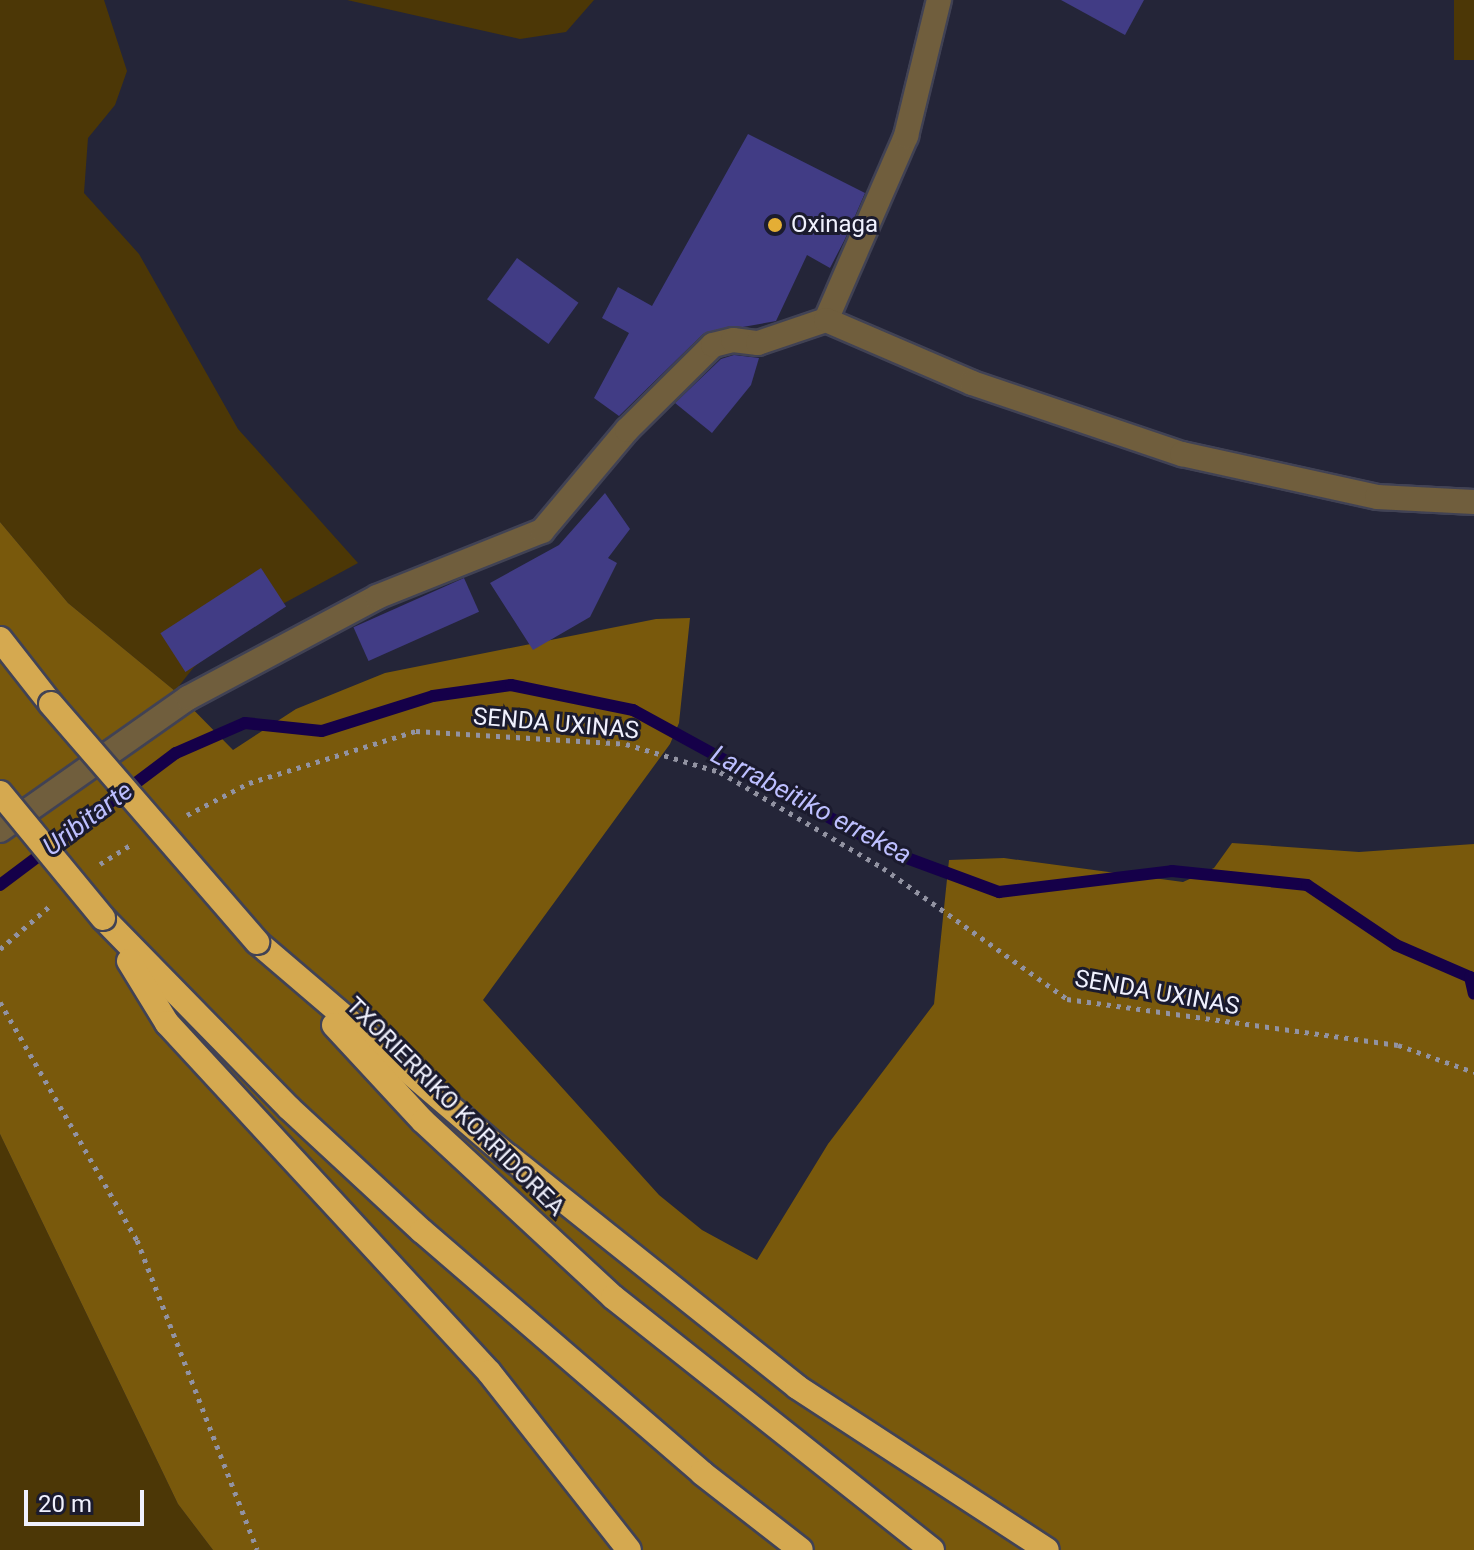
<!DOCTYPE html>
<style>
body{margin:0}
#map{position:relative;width:1474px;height:1550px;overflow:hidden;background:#242538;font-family:Roboto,sans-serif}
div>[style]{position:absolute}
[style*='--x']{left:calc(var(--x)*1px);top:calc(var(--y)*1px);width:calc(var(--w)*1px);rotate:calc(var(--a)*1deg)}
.green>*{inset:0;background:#4c3706;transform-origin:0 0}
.forest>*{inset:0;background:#79590c}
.stream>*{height:12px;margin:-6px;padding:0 6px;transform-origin:6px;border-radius:6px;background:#150049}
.building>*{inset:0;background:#413c85;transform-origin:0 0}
.path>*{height:5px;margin-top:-2.5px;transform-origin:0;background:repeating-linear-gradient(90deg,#9293a2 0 4px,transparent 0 10px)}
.roads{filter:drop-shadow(2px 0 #414254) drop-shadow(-2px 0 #414254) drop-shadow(0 2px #414254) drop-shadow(0 -2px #414254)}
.minor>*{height:24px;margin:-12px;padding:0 12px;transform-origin:12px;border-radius:12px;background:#705e3d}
.highway>*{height:24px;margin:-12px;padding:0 12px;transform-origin:12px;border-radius:12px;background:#d5a950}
.bridges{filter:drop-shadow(2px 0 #414254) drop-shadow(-2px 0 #414254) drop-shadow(0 2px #414254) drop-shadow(0 -2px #414254)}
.highway-bridge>*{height:24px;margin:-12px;padding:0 12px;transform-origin:12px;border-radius:12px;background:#d5a950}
.dots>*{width:22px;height:22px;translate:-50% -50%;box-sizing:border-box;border:4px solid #1b1b2e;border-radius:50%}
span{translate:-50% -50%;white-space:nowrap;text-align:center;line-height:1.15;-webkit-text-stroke:6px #1b1b2e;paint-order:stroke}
.poi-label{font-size:24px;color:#f0f1fe}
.left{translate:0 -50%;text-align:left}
.street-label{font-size:24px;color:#f0f1fe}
.water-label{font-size:26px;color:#bdbfff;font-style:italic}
.scale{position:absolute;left:24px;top:1490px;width:120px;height:36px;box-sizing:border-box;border:4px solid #f0f1fe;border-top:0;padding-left:10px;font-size:24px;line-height:28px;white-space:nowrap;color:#f0f1fe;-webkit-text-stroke:6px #1b1b2e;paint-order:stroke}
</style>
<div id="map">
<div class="green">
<div style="clip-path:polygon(0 0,104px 0,127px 71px,115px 105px,88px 138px,84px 193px,139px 254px,238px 429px,358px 563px,253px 620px,194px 667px,175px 691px,68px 603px,0 522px)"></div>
<div style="clip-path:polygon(347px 0,594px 0,566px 32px,520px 39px)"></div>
<div style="left:1454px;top:0;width:20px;height:60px"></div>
<div style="clip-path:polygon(0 1134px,178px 1504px,213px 1550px,0 1550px)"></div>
</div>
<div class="forest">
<div style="clip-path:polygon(0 522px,68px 603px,175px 691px,233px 750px,296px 709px,385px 673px,656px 619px,690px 618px,679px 723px,670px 744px,483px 1000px,659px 1195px,702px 1230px,757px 1260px,828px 1144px,934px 1004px,949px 860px,1004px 858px,1183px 882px,1214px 868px,1232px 843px,1359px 852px,1474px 844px,1474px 1550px,213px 1550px,178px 1504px,0 1134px)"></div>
</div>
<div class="stream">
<div style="--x:0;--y:885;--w:220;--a:-36.9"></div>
<div style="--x:176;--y:753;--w:75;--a:-23.5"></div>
<div style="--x:245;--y:723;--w:77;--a:5.9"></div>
<div style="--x:322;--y:731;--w:116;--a:-17.5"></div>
<div style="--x:433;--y:696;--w:79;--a:-8"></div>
<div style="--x:511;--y:685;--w:125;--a:11.6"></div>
<div style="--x:633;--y:710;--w:300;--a:28.7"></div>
<div style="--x:896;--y:854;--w:110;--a:20.3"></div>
<div style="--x:999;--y:892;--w:174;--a:-6.9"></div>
<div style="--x:1172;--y:871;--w:136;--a:5.9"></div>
<div style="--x:1307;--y:885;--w:107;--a:34"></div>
<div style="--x:1396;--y:945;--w:81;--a:23.4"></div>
<div style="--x:1470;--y:977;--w:17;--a:77"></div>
</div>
<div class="building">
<div style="clip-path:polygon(1061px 0,1144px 0,1125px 35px)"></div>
<div style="clip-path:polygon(748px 134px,865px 193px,845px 239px,830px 268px,807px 255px,776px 321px,703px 334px,619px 416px,594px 398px,629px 333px,602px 318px,618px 287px,652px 306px)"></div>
<div style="left:517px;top:258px;width:76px;height:51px;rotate:36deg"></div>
<div style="clip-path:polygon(734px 355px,759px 358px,751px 385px,712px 433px,675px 403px,721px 359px)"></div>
<div style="clip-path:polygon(605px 493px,630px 529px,608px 558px,617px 563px,590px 617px,533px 650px,490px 583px,559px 545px)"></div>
<div style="left:261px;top:568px;width:46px;height:120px;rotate:57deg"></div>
<div style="left:464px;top:578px;width:37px;height:121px;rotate:66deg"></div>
</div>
<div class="path">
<div style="--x:187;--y:815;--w:70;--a:-27.3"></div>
<div style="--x:249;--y:783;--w:175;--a:-17.3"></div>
<div style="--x:416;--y:731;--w:210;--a:3.5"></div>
<div style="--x:626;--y:744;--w:98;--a:16.6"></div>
<div style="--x:720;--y:772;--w:189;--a:30.5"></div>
<div style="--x:883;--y:868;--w:226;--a:35.4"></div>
<div style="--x:1067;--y:999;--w:334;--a:7.9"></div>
<div style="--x:1398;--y:1045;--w:81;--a:19.6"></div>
<div style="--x:100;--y:864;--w:38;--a:-32"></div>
<div style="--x:0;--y:949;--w:69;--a:-40.9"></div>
<div style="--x:0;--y:1002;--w:275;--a:60.1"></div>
<div style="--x:137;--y:1240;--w:332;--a:68.8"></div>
</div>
<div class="roads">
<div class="minor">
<div style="--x:826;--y:320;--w:201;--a:-66.5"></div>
<div style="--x:906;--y:136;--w:140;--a:-76.4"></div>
<div style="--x:0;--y:830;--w:230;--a:-35.1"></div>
<div style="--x:188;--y:698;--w:214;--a:-28.1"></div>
<div style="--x:377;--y:597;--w:178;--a:-21.8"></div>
<div style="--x:542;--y:531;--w:132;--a:-49.9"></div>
<div style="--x:627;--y:430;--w:121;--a:-44.7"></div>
<div style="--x:713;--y:345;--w:21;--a:-14"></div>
<div style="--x:733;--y:340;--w:25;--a:7"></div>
<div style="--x:758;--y:343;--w:72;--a:-18.7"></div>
<div style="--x:826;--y:320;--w:159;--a:23.3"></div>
<div style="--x:972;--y:383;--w:222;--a:18.7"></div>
<div style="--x:1182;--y:454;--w:200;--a:12.4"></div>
<div style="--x:1377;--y:497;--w:97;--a:3"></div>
</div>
<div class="highway">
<div style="--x:0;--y:639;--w:83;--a:51.9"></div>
<div style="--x:103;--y:918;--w:266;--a:45.6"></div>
<div style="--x:289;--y:1108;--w:181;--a:42.8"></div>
<div style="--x:422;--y:1231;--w:370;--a:40.8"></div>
<div style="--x:702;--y:1473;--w:125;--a:37.9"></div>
<div style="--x:257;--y:942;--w:330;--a:40.5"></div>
<div style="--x:508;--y:1156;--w:370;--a:38.6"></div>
<div style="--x:797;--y:1387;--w:298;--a:33.1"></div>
<div style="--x:129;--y:961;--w:73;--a:58.5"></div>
<div style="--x:167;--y:1023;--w:475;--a:47.3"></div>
<div style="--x:489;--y:1372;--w:226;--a:51.8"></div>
<div style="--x:334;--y:1025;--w:131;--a:47.2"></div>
<div style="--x:423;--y:1121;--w:259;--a:42.8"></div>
<div style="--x:613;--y:1297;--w:407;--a:38.4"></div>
</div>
</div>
<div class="bridges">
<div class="highway-bridge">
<div style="--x:51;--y:704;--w:315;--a:49.1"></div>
<div style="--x:0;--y:793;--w:162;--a:50.5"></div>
</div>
</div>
<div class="dots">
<div style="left:775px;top:225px;background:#e4ae35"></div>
</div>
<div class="poi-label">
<span class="left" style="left:791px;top:225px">Oxinaga</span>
</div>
<div class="street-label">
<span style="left:556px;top:724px;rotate:5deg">SENDA UXINAS</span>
<span style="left:1157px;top:993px;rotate:10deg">SENDA UXINAS</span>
<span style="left:455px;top:1107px;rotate:45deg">TXORIERRIKO KORRIDOREA</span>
</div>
<div class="water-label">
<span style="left:811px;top:805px;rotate:28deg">Larrabeitiko errekea</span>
<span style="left:88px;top:819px;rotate:-37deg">Uribitarte</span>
</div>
<div class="scale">20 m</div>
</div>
